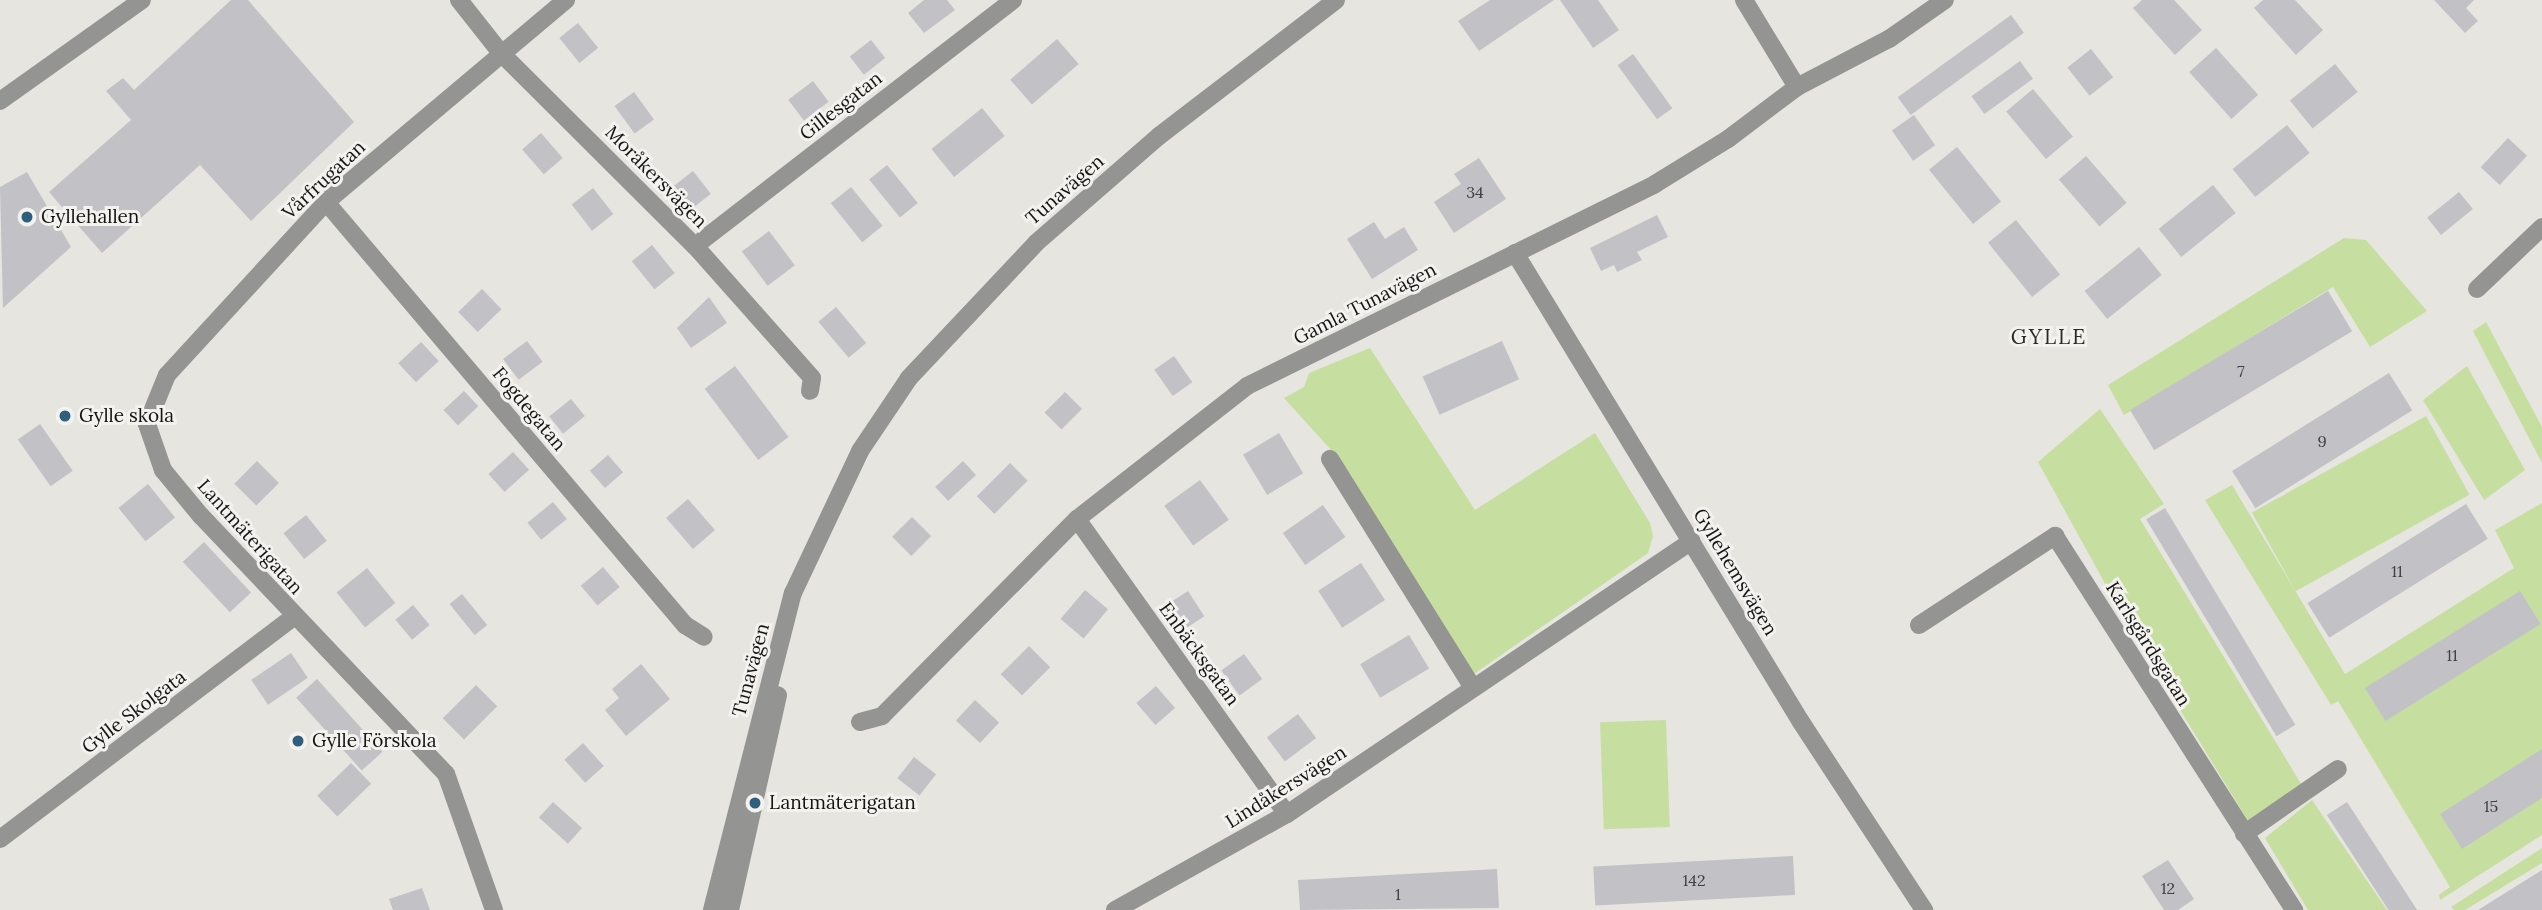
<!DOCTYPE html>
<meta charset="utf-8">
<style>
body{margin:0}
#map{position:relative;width:2542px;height:910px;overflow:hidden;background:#e6e5e0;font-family:Lora,serif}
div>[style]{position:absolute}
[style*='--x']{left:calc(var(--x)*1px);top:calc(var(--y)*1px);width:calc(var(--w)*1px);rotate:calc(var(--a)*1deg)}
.green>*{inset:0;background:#c6dfa1;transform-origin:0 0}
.building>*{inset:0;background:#c2c2c6;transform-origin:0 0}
.minor>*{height:18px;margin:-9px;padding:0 9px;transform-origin:9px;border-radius:9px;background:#949593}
.dots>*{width:19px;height:19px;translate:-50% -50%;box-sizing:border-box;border:4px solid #f3f2ee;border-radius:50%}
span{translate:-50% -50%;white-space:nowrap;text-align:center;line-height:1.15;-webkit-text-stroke:6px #f3f2ee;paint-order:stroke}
.number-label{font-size:16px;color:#404040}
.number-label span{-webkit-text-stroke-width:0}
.street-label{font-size:19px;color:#151413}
.poi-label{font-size:19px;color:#151413}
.left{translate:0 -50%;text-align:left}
.neighbourhood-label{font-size:21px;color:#2c2b28;letter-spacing:2px}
</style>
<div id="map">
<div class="green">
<div style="clip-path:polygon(2344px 238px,2366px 240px,2427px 311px,2370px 347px,2333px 287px,2124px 415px,2108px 385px)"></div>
<div style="clip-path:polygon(2486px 322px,2542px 427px,2542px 463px,2473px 331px)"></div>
<div style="clip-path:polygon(1370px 348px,1475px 510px,1595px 433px,1650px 523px,1653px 536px,1648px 553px,1474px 674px,1332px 451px,1284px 398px,1304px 387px,1309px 373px)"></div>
<div style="clip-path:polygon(2467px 366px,2525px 470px,2484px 500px,2423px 400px)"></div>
<div style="clip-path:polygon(2100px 409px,2164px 504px,2140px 519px,2303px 787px,2250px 824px,2128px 625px,2038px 462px)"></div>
<div style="left:2426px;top:416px;width:90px;height:199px;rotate:61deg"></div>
<div style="clip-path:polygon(2232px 485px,2345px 674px,2514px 568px,2495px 530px,2542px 503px,2542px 835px,2440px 900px,2439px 895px,2450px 887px,2338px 701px,2331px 705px,2205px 500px)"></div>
<div style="left:1666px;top:720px;width:107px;height:66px;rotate:88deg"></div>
<div style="clip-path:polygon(2312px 800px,2387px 910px,2308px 910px,2265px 838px)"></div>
<div style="clip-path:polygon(2542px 848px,2542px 863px,2465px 910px,2454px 910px,2451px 907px)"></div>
</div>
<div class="building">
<div style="clip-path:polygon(231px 0,248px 0,354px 122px,251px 221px,200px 165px,102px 253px,49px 192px,131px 120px,106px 91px,123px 78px,134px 90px)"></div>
<div style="clip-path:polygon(924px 0,947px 0,955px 10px,924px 33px,908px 13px)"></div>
<div style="clip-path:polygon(1490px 0,1554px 0,1479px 51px,1458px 21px)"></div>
<div style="clip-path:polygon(1560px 0,1598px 0,1619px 30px,1593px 48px)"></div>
<div style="clip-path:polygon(2142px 0,2174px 0,2202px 30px,2175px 55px,2133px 8px)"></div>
<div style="clip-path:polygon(2263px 0,2295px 0,2323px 30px,2296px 55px,2254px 8px)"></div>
<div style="clip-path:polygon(2434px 0,2474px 0,2466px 8px,2478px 21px,2465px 33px)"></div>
<div style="left:2011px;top:15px;width:22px;height:140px;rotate:54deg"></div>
<div style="left:578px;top:23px;width:32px;height:24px;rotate:51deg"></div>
<div style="left:1057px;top:39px;width:33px;height:62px;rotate:49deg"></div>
<div style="left:871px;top:40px;width:23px;height:27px;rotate:52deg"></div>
<div style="left:2216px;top:48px;width:63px;height:36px;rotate:48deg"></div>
<div style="left:2091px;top:49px;width:36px;height:30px;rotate:52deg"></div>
<div style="left:1633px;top:54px;width:67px;height:19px;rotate:54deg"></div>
<div style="left:2020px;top:61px;width:22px;height:60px;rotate:54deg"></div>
<div style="left:2335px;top:64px;width:36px;height:58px;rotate:51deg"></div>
<div style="left:813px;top:81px;width:26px;height:31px;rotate:53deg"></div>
<div style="left:2033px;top:89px;width:62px;height:35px;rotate:50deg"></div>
<div style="left:634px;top:92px;width:34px;height:24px;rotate:54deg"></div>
<div style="left:982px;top:108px;width:36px;height:65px;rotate:51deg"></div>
<div style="left:1914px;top:115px;width:37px;height:27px;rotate:55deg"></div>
<div style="left:2287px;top:125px;width:36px;height:70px;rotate:51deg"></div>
<div style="left:541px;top:133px;width:33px;height:25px;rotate:49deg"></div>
<div style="left:2508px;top:138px;width:26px;height:40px;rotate:43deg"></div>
<div style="left:1957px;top:147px;width:70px;height:36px;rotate:51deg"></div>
<div style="left:2086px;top:156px;width:62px;height:36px;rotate:49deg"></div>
<div style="clip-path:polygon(1479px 158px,1506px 199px,1454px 233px,1434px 202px,1461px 184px,1454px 174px)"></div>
<div style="left:887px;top:165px;width:49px;height:23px;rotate:51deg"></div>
<div style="left:693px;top:171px;width:29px;height:24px;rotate:52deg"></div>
<div style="clip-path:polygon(27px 172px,71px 247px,3px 308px,0 187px)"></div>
<div style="left:2213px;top:185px;width:36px;height:70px;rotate:51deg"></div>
<div style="left:851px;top:187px;width:50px;height:26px;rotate:51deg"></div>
<div style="left:593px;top:188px;width:33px;height:27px;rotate:52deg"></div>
<div style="left:2459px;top:192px;width:22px;height:41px;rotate:51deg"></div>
<div style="clip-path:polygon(1657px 215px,1668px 237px,1637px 252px,1642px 260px,1617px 272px,1614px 265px,1601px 271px,1590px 248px)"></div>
<div style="left:2016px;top:220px;width:70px;height:36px;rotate:51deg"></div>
<div style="clip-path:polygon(1374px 222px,1385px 239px,1404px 227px,1418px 250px,1372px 279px,1347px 239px)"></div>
<div style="left:769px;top:231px;width:43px;height:34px;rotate:53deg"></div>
<div style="left:652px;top:245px;width:36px;height:26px;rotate:51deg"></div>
<div style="left:2139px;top:247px;width:36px;height:70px;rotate:51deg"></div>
<div style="left:482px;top:289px;width:28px;height:33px;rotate:46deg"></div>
<div style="left:2328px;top:291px;width:47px;height:231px;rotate:59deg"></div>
<div style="clip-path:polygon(709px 297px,727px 323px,691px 348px,677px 328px)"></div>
<div style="left:836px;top:307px;width:47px;height:23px;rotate:50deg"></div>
<div style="left:527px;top:341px;width:26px;height:30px;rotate:53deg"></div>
<div style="left:1502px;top:341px;width:42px;height:87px;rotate:66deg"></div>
<div style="left:421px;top:342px;width:26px;height:31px;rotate:47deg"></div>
<div style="left:1174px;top:356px;width:32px;height:24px;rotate:55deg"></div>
<div style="left:735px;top:366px;width:89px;height:38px;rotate:53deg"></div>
<div style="left:2389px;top:373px;width:44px;height:185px;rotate:58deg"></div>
<div style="left:464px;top:391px;width:21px;height:28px;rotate:47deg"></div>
<div style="left:1065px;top:392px;width:24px;height:29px;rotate:45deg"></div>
<div style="left:571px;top:399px;width:22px;height:28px;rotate:51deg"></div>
<div style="left:40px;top:424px;width:57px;height:27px;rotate:55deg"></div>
<div style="left:1279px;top:433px;width:47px;height:42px;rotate:59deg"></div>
<div style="left:513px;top:452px;width:24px;height:33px;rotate:48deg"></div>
<div style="left:608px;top:455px;width:23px;height:24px;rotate:49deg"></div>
<div style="left:257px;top:461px;width:31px;height:32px;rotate:45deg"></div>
<div style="left:963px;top:461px;width:19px;height:38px;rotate:47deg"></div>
<div style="left:1010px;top:463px;width:25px;height:47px;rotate:45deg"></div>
<div style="left:1200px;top:480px;width:49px;height:44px;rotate:54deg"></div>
<div style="left:148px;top:484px;width:43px;height:38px;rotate:51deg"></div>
<div style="left:688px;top:499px;width:41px;height:29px;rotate:49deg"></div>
<div style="left:553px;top:502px;width:22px;height:33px;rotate:51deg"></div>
<div style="left:2466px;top:504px;width:41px;height:187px;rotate:58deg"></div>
<div style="left:1323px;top:505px;width:39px;height:49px;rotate:55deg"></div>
<div style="left:2165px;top:508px;width:253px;height:22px;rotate:59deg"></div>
<div style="left:306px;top:515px;width:33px;height:29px;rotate:51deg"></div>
<div style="left:912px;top:517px;width:27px;height:28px;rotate:45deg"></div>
<div style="left:204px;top:542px;width:69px;height:29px;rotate:47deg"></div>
<div style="left:1361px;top:563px;width:44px;height:51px;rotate:57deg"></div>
<div style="left:603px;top:567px;width:26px;height:29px;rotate:50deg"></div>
<div style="left:367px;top:568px;width:45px;height:39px;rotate:51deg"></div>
<div style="left:1085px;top:590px;width:30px;height:38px;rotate:40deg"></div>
<div style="left:1188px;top:591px;width:30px;height:23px;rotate:57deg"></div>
<div style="left:2520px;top:591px;width:39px;height:183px;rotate:58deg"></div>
<div style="left:462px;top:594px;width:40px;height:16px;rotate:51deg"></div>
<div style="left:413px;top:605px;width:26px;height:23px;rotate:50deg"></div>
<div style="left:1409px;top:635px;width:39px;height:57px;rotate:59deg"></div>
<div style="left:1029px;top:646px;width:30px;height:40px;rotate:45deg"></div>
<div style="left:291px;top:653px;width:30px;height:48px;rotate:56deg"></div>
<div style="left:1244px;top:654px;width:31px;height:28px;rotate:54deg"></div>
<div style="clip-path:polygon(641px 664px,670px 699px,626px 736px,605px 710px,619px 698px,612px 689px)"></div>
<div style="left:317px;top:679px;width:98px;height:28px;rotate:48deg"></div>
<div style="left:476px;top:685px;width:30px;height:47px;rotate:45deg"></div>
<div style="left:1156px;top:686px;width:29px;height:26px;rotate:49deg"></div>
<div style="left:975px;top:700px;width:33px;height:28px;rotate:43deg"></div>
<div style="left:1298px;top:714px;width:30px;height:39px;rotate:53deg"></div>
<div style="left:583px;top:743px;width:31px;height:25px;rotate:48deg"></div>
<div style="clip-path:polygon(2542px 749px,2542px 798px,2462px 849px,2440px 814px)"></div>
<div style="left:914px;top:757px;width:28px;height:27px;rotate:38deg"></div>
<div style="left:351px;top:763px;width:29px;height:47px;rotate:46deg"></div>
<div style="left:553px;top:802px;width:39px;height:21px;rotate:42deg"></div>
<div style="left:2347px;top:802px;width:129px;height:24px;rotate:57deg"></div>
<div style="left:1793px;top:856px;width:39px;height:200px;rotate:87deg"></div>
<div style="clip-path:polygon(2168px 860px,2194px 899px,2178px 910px,2164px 910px,2142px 876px)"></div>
<div style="clip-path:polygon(1497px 869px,1499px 908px,1300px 910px,1298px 880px)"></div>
<div style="clip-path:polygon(2542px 870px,2542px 910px,2478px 910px)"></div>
<div style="clip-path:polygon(422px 888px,430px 910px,393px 910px,389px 899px)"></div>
</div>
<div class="minor">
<div style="--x:459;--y:0;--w:66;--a:51.7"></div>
<div style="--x:500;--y:52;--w:275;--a:44.9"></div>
<div style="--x:695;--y:246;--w:176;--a:48.4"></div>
<div style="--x:812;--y:378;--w:13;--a:99"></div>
<div style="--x:1744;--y:0;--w:102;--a:58.7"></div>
<div style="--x:0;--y:101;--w:174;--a:-35.4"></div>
<div style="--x:326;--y:202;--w:555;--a:49.68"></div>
<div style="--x:685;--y:625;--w:22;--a:32"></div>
<div style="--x:695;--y:246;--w:402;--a:-37.7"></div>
<div style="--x:1515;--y:253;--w:549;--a:58.62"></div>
<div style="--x:1801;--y:722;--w:225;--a:56.8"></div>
<div style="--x:2477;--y:289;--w:90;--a:-43.6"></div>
<div style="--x:1330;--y:459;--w:270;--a:58"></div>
<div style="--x:1077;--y:519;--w:362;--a:54.6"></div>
<div style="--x:1919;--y:625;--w:163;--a:-33.2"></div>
<div style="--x:2055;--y:536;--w:444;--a:57.4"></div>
<div style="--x:860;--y:722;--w:23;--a:-15"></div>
<div style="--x:882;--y:716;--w:277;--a:-45.3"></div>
<div style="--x:1077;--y:519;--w:216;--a:-38"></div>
<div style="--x:1247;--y:386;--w:455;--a:-26.3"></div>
<div style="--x:1655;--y:184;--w:86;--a:-31.7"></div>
<div style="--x:1728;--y:139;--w:86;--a:-37"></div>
<div style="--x:1797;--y:87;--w:104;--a:-27.6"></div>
<div style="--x:1889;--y:39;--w:68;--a:-34.9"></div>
<div style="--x:2244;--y:834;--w:114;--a:-34.7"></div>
<div style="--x:0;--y:839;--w:368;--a:-37.1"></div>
<div style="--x:494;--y:910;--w:144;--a:-109.4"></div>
<div style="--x:446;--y:774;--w:356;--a:-133.5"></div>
<div style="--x:201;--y:516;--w:60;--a:-129.6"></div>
<div style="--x:163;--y:470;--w:49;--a:-109.2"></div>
<div style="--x:147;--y:424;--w:53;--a:-67.8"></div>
<div style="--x:167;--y:375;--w:235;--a:-47.4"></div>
<div style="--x:326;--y:202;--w:314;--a:-40.1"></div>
<div style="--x:712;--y:910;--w:327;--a:-75.7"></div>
<div style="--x:793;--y:593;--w:157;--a:-64.7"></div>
<div style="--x:860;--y:451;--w:88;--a:-56.1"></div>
<div style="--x:909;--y:378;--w:185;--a:-46.7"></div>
<div style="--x:1036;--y:243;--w:163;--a:-41"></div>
<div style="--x:1159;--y:136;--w:223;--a:-37.5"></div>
<div style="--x:730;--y:910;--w:220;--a:-77.4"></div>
<div style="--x:1115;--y:910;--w:197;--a:-29.2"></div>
<div style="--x:1287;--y:814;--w:488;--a:-34"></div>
</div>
<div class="dots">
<div style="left:27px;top:217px;background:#2e607d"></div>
<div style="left:65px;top:416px;background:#2e607d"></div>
<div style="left:298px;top:741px;background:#2e607d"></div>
<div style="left:755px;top:803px;background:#2e607d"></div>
</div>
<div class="number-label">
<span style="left:1475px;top:192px">34</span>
<span style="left:2241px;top:371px">7</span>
<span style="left:2322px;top:441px">9</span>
<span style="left:2397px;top:571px">11</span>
<span style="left:2452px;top:655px">11</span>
<span style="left:2491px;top:806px">15</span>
<span style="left:1694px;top:880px">142</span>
<span style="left:2168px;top:888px">12</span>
<span style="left:1398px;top:894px">1</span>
</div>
<div class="street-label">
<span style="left:841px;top:106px;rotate:-38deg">Gillesgatan</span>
<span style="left:656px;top:177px;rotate:45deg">Moråkersvägen</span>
<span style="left:324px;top:180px;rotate:-43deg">Vårfrugatan</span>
<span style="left:1065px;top:190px;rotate:-41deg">Tunavägen</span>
<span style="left:1365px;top:304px;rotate:-27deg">Gamla Tunavägen</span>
<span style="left:529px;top:409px;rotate:50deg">Fogdegatan</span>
<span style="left:250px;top:537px;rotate:48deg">Lantmäterigatan</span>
<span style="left:1735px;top:572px;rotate:59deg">Gyllehemsvägen</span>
<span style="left:2148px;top:644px;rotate:58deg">Karlsgårdsgatan</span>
<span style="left:1199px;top:654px;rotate:54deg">Enbäcksgatan</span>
<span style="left:751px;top:670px;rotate:-75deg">Tunavägen</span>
<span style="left:134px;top:712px;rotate:-37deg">Gylle Skolgata</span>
<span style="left:1286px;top:787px;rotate:-32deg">Lindåkersvägen</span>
</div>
<div class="poi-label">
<span class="left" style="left:41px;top:217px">Gyllehallen</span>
<span class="left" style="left:79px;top:416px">Gylle skola</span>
<span class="left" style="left:312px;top:741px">Gylle Förskola</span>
<span class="left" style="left:769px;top:803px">Lantmäterigatan</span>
</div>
<div class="neighbourhood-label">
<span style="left:2049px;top:337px">GYLLE</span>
</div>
</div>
